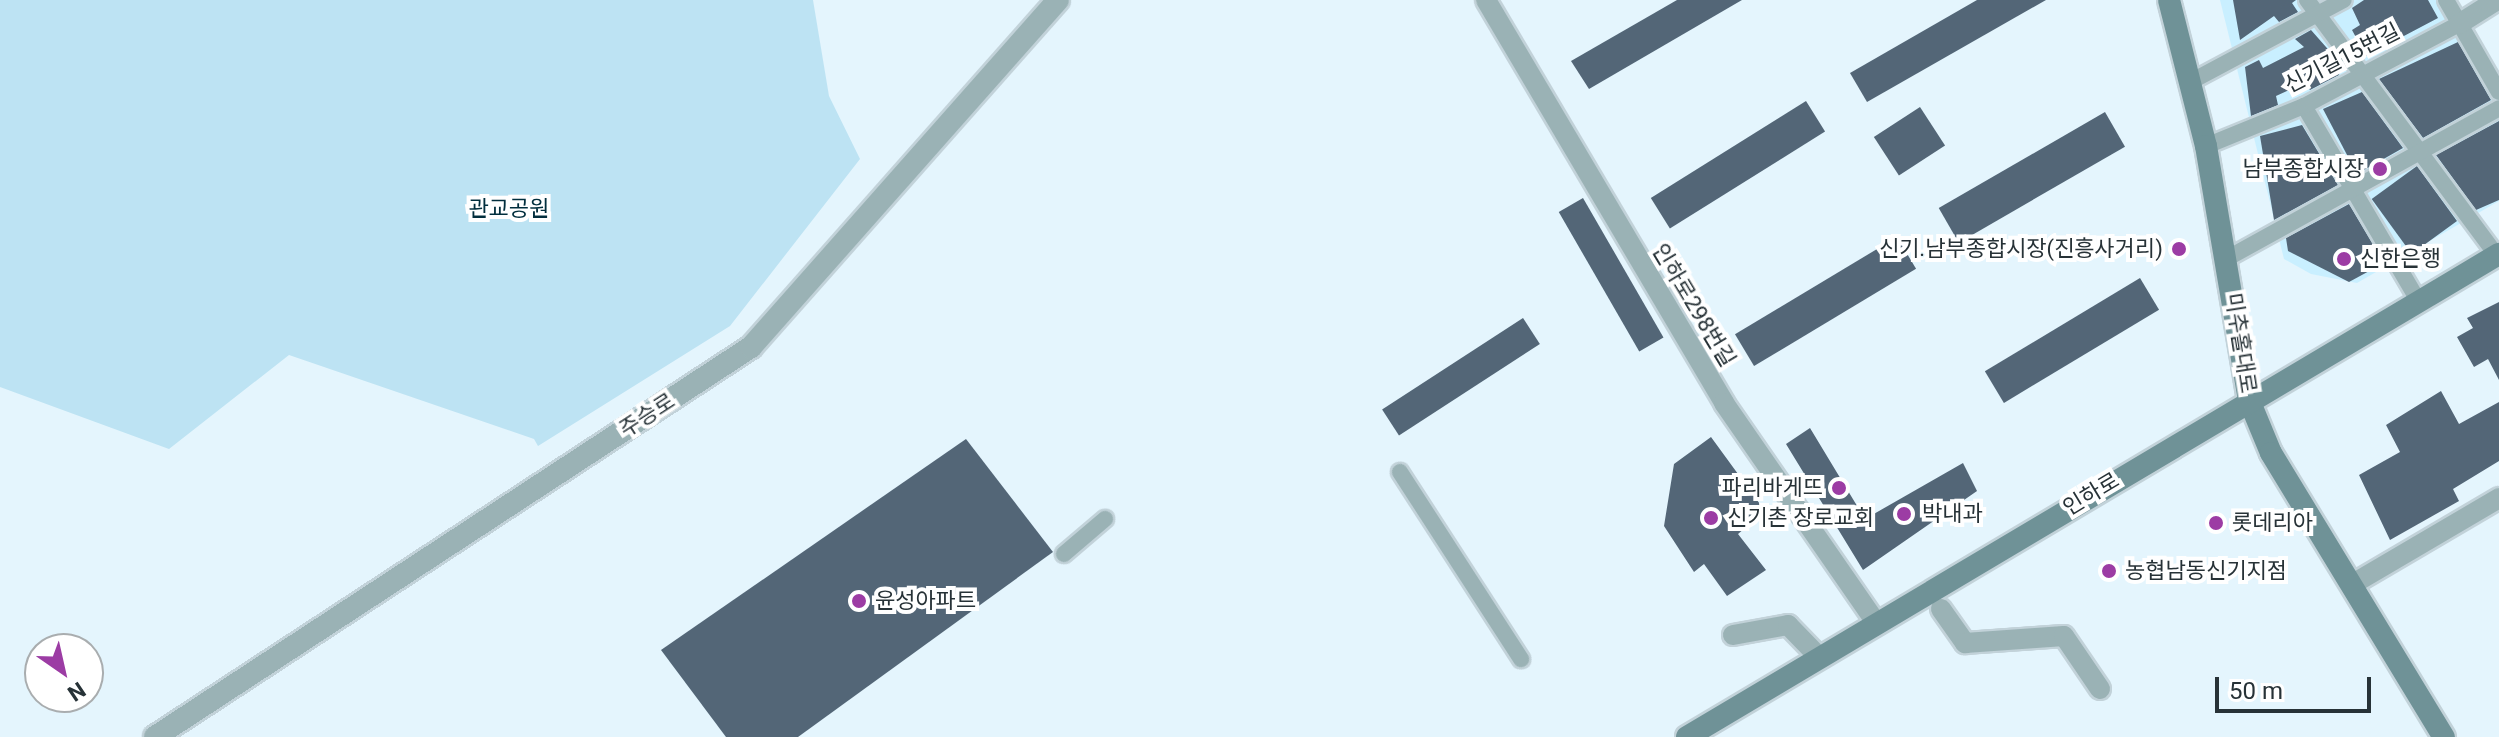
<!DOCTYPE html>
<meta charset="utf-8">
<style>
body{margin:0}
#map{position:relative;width:2499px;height:737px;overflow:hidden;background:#e4f5fd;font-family:Roboto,"Noto Sans KR",sans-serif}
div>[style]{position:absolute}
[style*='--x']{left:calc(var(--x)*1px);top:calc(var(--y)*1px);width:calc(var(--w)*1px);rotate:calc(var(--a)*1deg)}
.built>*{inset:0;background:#c9efff}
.green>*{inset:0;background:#bde3f3}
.building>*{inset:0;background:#536677;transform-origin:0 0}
.roads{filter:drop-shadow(2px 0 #c2d2d9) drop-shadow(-2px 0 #c2d2d9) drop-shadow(0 2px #c2d2d9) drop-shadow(0 -2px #c2d2d9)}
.pedestrian>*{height:16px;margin:-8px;padding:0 8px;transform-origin:8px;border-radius:8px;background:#9ab2b5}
.minor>*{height:20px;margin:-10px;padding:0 10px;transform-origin:10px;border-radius:10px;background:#9ab2b5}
.tertiary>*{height:22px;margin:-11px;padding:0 11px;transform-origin:11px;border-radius:11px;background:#9ab2b5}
.secondary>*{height:22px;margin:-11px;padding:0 11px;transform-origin:11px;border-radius:11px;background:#6f9297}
.dots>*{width:22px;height:22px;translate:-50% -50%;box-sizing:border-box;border:4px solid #fff;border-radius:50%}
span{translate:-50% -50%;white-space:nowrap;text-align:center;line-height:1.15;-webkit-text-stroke:8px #fff;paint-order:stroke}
.street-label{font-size:22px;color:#273237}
.poi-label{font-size:22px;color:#273237}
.right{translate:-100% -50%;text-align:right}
.left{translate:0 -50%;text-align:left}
.park-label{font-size:22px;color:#012e3d}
.north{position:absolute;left:24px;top:633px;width:80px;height:80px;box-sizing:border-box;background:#fff;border:2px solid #a9adaf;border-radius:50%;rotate:146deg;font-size:22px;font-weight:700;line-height:32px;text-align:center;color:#273237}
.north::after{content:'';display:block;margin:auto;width:28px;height:36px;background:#9c3ca4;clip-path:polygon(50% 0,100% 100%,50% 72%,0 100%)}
.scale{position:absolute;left:2215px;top:677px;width:156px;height:36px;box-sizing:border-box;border:4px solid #273237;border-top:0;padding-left:10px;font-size:24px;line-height:28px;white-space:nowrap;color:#273237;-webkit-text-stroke:6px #fff;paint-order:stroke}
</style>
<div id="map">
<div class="built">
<div style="clip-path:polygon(2220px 0,2445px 0,2499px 92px,2499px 201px,2357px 283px,2311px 274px,2284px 259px)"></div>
</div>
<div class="green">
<div style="clip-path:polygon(0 0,813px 0,829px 96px,860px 159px,730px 326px,538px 446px,534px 439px,289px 355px,169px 449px,0 387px)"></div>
</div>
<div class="building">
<div style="clip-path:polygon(1677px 0,1742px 0,1589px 89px,1571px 61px)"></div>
<div style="clip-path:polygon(1977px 0,2046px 0,1867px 102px,1850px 73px)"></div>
<div style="clip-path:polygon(2233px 0,2296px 0,2292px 3px,2298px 12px,2279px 22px,2274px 16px,2240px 40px)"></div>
<div style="clip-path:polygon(2364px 0,2428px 0,2438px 18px,2366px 56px,2352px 30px,2360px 25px,2352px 8px)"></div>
<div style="clip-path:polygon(2311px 30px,2341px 64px,2339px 75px,2310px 90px,2305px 83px,2276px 96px,2278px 105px,2251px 116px,2245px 67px,2259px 60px,2263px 68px,2304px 47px,2295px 39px)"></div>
<div style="clip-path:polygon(2458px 42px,2491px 100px,2423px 138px,2379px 79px)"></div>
<div style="clip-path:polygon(2362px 92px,2403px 148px,2357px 174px,2323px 109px)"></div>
<div style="left:1806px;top:101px;width:36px;height:183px;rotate:58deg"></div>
<div style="left:1920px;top:107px;width:46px;height:55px;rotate:57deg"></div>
<div style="left:2105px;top:112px;width:40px;height:192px;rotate:60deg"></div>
<div style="clip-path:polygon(2499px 121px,2499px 200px,2476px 210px,2436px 155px)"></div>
<div style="clip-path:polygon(2302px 125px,2338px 185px,2274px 220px,2260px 136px)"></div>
<div style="left:2417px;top:166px;width:68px;height:56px;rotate:54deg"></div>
<div style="left:1583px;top:198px;width:161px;height:28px;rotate:60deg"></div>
<div style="clip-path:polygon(2349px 204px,2384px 263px,2349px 282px,2288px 251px,2286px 238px)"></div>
<div style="left:1897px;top:237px;width:37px;height:189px;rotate:59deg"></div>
<div style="left:2140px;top:278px;width:37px;height:181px;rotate:59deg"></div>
<div style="clip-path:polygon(2499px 302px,2499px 380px,2488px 359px,2474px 367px,2457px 337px,2473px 328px,2467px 318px)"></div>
<div style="left:1523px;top:318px;width:31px;height:168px;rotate:57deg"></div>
<div style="clip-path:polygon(2441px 391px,2459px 424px,2499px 402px,2499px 461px,2453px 489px,2459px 501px,2390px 540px,2359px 475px,2400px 452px,2386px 425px)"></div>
<div style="clip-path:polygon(1810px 428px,1865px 519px,1963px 463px,1977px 491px,1863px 570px,1786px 444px)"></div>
<div style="clip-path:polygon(1711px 437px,1765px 511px,1738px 534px,1766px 570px,1727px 596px,1704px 564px,1694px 572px,1664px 526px,1674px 464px)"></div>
<div style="clip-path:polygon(966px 439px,1053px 552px,798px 737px,726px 737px,661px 650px)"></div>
</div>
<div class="roads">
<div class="pedestrian">
<div style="--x:2307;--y:0;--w:319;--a:53.4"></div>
<div style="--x:2446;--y:0;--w:106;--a:60.1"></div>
<div style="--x:2192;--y:81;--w:172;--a:-28.1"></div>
<div style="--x:2304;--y:106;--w:225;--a:59.6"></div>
<div style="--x:2206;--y:146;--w:106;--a:-22.2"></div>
<div style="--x:2304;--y:106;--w:175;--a:-27.9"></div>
<div style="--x:2226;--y:259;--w:312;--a:-28.9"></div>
<div style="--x:1400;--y:472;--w:223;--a:57.1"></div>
<div style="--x:1064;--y:554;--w:54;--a:-40.5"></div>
</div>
<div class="minor">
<div style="--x:1486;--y:0;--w:468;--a:59.4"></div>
<div style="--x:1724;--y:403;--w:269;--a:55.3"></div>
<div style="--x:2459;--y:24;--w:45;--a:-32.3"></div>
<div style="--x:2351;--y:585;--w:172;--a:-30.4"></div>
<div style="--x:1941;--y:609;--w:42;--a:54.8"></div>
<div style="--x:1965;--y:643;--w:99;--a:-4"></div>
<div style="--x:2064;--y:636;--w:64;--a:55.8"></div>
<div style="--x:1733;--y:635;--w:56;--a:-10.3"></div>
<div style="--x:1788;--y:625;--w:46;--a:45.9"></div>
</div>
<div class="tertiary">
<div style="--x:155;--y:737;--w:712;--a:-33.2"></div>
<div style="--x:751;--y:347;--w:463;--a:-48.5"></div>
</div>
<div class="secondary">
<div style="--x:2169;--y:0;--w:151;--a:75.8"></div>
<div style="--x:2206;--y:146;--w:258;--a:80.4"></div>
<div style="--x:2249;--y:400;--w:57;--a:67.5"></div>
<div style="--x:2271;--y:453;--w:333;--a:58.7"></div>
<div style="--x:1687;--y:737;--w:945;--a:-30.75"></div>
</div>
</div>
<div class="dots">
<div style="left:2380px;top:169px;background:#9c3ca4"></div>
<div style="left:2179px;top:249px;background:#9c3ca4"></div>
<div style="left:2344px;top:259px;background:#9c3ca4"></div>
<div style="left:1839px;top:488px;background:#9c3ca4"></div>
<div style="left:1904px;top:514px;background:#9c3ca4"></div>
<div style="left:1711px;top:518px;background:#9c3ca4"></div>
<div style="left:2216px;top:523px;background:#9c3ca4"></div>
<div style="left:2109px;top:571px;background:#9c3ca4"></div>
<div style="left:859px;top:601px;background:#9c3ca4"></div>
</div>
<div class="street-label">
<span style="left:2342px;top:58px;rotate:-27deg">신기길15번길</span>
<span style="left:1694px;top:305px;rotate:59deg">인하로298번길</span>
<span style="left:2241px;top:343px;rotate:81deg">미추홀대로</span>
<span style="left:647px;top:415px;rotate:-33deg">주승로</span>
<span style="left:2091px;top:494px;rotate:-31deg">인하로</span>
</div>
<div class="poi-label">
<span class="right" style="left:2364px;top:169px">남부종합시장</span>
<span class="right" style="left:2163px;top:249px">신기.남부종합시장(진흥사거리)</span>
<span class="left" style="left:2360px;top:259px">신한은행</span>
<span class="right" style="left:1823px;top:488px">파리바게뜨</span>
<span class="left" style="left:1922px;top:514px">박내과</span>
<span class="left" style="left:1727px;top:518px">신기촌 장로교회</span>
<span class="left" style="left:2232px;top:523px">롯데리아</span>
<span class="left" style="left:2125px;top:571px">농협남동신기지점</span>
<span class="left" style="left:875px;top:601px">윤성아파트</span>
</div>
<div class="park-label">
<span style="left:509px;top:209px">관교공원</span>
</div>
<div class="north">N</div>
<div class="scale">50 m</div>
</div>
